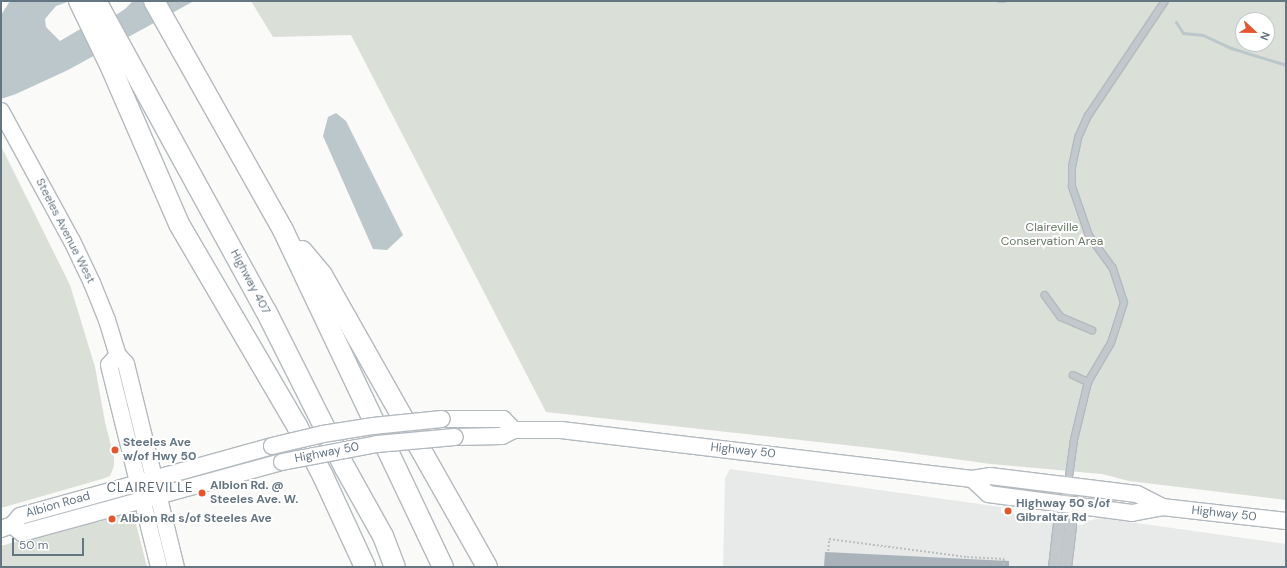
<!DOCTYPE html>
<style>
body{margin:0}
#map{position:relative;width:1287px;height:568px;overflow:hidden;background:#fafaf8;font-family:"DM Sans",sans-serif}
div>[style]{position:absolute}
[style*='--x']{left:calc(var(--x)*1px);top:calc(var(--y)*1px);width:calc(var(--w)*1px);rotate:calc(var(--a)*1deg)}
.built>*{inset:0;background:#e8e9e9}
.green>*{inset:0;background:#dadfd7}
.water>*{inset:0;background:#bbc7cb}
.stream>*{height:3px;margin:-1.5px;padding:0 1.5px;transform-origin:1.5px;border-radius:1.5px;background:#bbc7cb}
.building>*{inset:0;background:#aab3b9}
.path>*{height:1.5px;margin-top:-0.75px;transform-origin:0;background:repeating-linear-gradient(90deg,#bbbfc2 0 2px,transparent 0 4px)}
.roads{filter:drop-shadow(1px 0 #b3babf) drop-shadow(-1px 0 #b3babf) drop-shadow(0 1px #b3babf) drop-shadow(0 -1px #b3babf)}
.lane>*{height:5.5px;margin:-2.75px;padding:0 2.75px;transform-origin:2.75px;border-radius:2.75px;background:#c3c8cc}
.street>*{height:11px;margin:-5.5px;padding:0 5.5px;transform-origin:5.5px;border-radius:5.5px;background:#c3c8cc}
.secondary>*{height:16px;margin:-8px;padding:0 8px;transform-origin:8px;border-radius:8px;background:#fff}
.highway>*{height:20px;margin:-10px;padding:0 10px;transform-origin:10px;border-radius:10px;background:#fff}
.bridges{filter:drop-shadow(1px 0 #b3babf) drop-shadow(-1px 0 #b3babf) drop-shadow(0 1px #b3babf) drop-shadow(0 -1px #b3babf)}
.secondary-bridge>*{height:16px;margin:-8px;padding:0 8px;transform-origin:8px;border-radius:8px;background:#fff}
.dots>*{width:11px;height:11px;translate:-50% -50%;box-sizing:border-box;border:2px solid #fff;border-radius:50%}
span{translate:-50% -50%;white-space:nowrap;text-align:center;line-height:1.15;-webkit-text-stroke:4px #fff;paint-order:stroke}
.park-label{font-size:12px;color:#687a64}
.street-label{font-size:12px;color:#657683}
.poi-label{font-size:12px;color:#657683;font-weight:700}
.left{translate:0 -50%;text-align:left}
.neighbourhood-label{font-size:13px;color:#57646e;letter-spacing:1px}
.frame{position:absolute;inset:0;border:2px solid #657683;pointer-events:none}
.north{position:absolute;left:1235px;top:12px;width:40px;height:40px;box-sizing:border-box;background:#fff;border:1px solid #c1c8cd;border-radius:50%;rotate:112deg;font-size:11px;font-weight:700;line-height:16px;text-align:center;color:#657683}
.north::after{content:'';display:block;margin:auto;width:14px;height:18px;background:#e4572e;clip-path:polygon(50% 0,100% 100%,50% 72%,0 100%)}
.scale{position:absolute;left:12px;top:538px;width:72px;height:18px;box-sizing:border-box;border:2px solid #657683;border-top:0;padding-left:5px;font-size:12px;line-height:14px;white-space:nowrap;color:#657683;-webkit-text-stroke:3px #fff;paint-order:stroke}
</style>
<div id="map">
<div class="built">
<div style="clip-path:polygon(730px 469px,1001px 507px,1001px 513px,1038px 517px,1044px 521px,1083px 525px,1087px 521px,1101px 518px,1286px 544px,1286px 567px,723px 567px,725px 478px)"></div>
</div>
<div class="green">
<div style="clip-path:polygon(evenodd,251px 1px,1286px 1px,1286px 500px,1129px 481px,1102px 474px,991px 464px,881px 449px,546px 412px,351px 35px,273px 37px,251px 1px,1243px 20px,1267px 20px,1267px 44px,1243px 44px,1243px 20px)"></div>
<div style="clip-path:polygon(1px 146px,70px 285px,95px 367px,105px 422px,114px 457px,114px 466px,110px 476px,102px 479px,1px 508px)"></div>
<div style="clip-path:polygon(122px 514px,129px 516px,135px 520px,147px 567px,1px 567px,1px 546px,97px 518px,99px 522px)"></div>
</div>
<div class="water">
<div style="clip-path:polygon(10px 1px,70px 1px,56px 6px,45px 19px,46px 27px,60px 41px,82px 28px,102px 24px,125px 9px,133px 1px,194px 1px,68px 70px,16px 94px,1px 99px,1px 15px)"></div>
<div style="clip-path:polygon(336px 113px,346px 121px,403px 235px,387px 250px,373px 249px,323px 136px,328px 117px)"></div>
</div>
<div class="stream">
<div style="--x:998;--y:1;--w:6;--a:0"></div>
<div style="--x:1176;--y:22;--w:13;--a:58"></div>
<div style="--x:1183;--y:33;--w:20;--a:6"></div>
<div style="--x:1203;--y:35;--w:31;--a:25"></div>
<div style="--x:1231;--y:48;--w:58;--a:17.2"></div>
</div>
<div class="building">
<div style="clip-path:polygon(825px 552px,1009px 561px,1009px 567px,824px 567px)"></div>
</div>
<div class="path">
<div style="--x:828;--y:551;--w:12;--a:-85"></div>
<div style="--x:829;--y:539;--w:139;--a:7.4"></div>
<div style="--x:967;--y:557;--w:37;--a:3"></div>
<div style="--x:1004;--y:559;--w:8;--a:90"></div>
</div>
<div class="roads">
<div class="lane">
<div style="--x:1045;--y:295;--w:27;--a:54"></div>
<div style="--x:1061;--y:317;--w:34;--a:23"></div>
<div style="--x:1073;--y:375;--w:17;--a:25"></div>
<div style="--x:1068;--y:484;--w:44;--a:-82.2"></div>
<div style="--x:1074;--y:440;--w:60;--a:-76.4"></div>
<div style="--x:1088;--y:382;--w:45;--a:-59.5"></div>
<div style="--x:1111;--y:343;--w:42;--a:-72"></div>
<div style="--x:1124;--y:303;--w:36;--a:-108"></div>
<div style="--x:1113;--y:269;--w:41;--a:-126"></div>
<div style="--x:1089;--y:236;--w:52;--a:-109.1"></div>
<div style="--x:1072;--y:187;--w:20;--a:-90"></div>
<div style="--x:1072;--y:167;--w:30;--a:-78"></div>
<div style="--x:1078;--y:138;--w:24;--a:-66"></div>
<div style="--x:1088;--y:116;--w:138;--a:-56.2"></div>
</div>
<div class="street">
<div style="--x:1054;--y:567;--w:44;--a:-83.5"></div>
<div style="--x:1059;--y:523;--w:20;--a:-70"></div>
<div style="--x:1066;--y:504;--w:19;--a:-84"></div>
<div style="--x:1065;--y:567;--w:42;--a:-83.2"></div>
<div style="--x:1070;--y:525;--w:21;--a:-101"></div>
</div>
<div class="secondary">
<div style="--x:1;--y:111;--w:148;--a:61.4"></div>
<div style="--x:72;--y:241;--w:47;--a:64.5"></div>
<div style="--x:92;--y:283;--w:40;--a:68"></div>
<div style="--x:107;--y:320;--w:37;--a:73"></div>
<div style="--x:118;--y:355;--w:12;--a:48"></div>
<div style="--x:126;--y:364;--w:209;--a:76.2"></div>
<div style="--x:118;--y:355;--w:13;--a:132"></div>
<div style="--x:109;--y:365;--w:208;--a:76.1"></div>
<div style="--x:442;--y:419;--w:61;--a:0"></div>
<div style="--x:503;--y:419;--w:16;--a:45"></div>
<div style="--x:455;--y:437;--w:47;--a:-1.2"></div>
<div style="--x:502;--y:436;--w:13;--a:-27"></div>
<div style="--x:514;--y:430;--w:47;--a:0"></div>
<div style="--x:561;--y:430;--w:414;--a:6.8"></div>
<div style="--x:972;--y:479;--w:18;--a:-9"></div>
<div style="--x:990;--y:476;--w:148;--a:7"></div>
<div style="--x:1137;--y:494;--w:28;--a:27"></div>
<div style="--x:972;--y:479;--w:22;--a:43"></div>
<div style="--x:988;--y:494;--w:145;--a:7.5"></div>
<div style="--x:1132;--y:513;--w:31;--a:-11"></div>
<div style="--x:1162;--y:507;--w:125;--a:6.4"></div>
<div style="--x:12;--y:525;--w:13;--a:39"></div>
<div style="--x:22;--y:533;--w:270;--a:-15.3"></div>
<div style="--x:1;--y:529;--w:12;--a:-20"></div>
<div style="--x:12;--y:525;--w:12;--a:-48"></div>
<div style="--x:20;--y:516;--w:262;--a:-15.5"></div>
</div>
<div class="highway">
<div style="--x:79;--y:1;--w:71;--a:64.2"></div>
<div style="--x:110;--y:65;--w:173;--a:66.5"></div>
<div style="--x:179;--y:224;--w:236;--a:59.7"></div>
<div style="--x:298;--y:428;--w:54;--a:62.5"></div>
<div style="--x:323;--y:476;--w:100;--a:65.2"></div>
<div style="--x:96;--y:1;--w:354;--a:61.3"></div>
<div style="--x:266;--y:311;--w:176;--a:63.3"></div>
<div style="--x:345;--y:468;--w:78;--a:60.8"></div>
<div style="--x:383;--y:536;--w:33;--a:69"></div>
<div style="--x:154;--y:1;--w:263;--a:60.6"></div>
<div style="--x:283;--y:230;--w:373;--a:64.6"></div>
<div style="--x:302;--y:251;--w:31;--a:50"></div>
<div style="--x:322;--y:275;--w:335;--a:60.5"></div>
</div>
</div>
<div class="bridges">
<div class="secondary-bridge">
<div style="--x:272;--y:446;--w:52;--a:-13.2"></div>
<div style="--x:323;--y:434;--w:51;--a:-9.1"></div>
<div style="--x:373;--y:426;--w:69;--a:-5.8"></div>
<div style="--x:282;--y:462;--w:97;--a:-10.7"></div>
<div style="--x:377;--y:444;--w:78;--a:-5.1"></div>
</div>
</div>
<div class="dots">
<div style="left:115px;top:450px;background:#e4572e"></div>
<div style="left:202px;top:493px;background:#e4572e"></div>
<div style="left:1008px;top:511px;background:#e4572e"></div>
<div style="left:112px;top:519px;background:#e4572e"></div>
</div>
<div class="park-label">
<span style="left:1052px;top:235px">Claireville<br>Conservation Area</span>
</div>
<div class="street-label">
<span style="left:65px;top:231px;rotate:63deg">Steeles Avenue West</span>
<span style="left:250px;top:282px;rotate:62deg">Highway 407</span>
<span style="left:743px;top:451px;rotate:6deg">Highway 50</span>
<span style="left:327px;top:453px;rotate:-11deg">Highway 50</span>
<span style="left:58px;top:505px;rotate:-16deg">Albion Road</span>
<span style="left:1224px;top:514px;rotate:6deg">Highway 50</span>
</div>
<div class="poi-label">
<span class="left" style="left:123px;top:450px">Steeles Ave<br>w/of Hwy 50</span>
<span class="left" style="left:210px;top:493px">Albion Rd. @<br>Steeles Ave. W.</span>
<span class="left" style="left:1016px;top:511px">Highway 50 s/of<br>Gibraltar Rd</span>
<span class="left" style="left:120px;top:519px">Albion Rd s/of Steeles Ave</span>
</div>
<div class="neighbourhood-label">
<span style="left:150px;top:488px">CLAIREVILLE</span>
</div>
<div class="frame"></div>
<div class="north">N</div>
<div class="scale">50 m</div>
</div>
